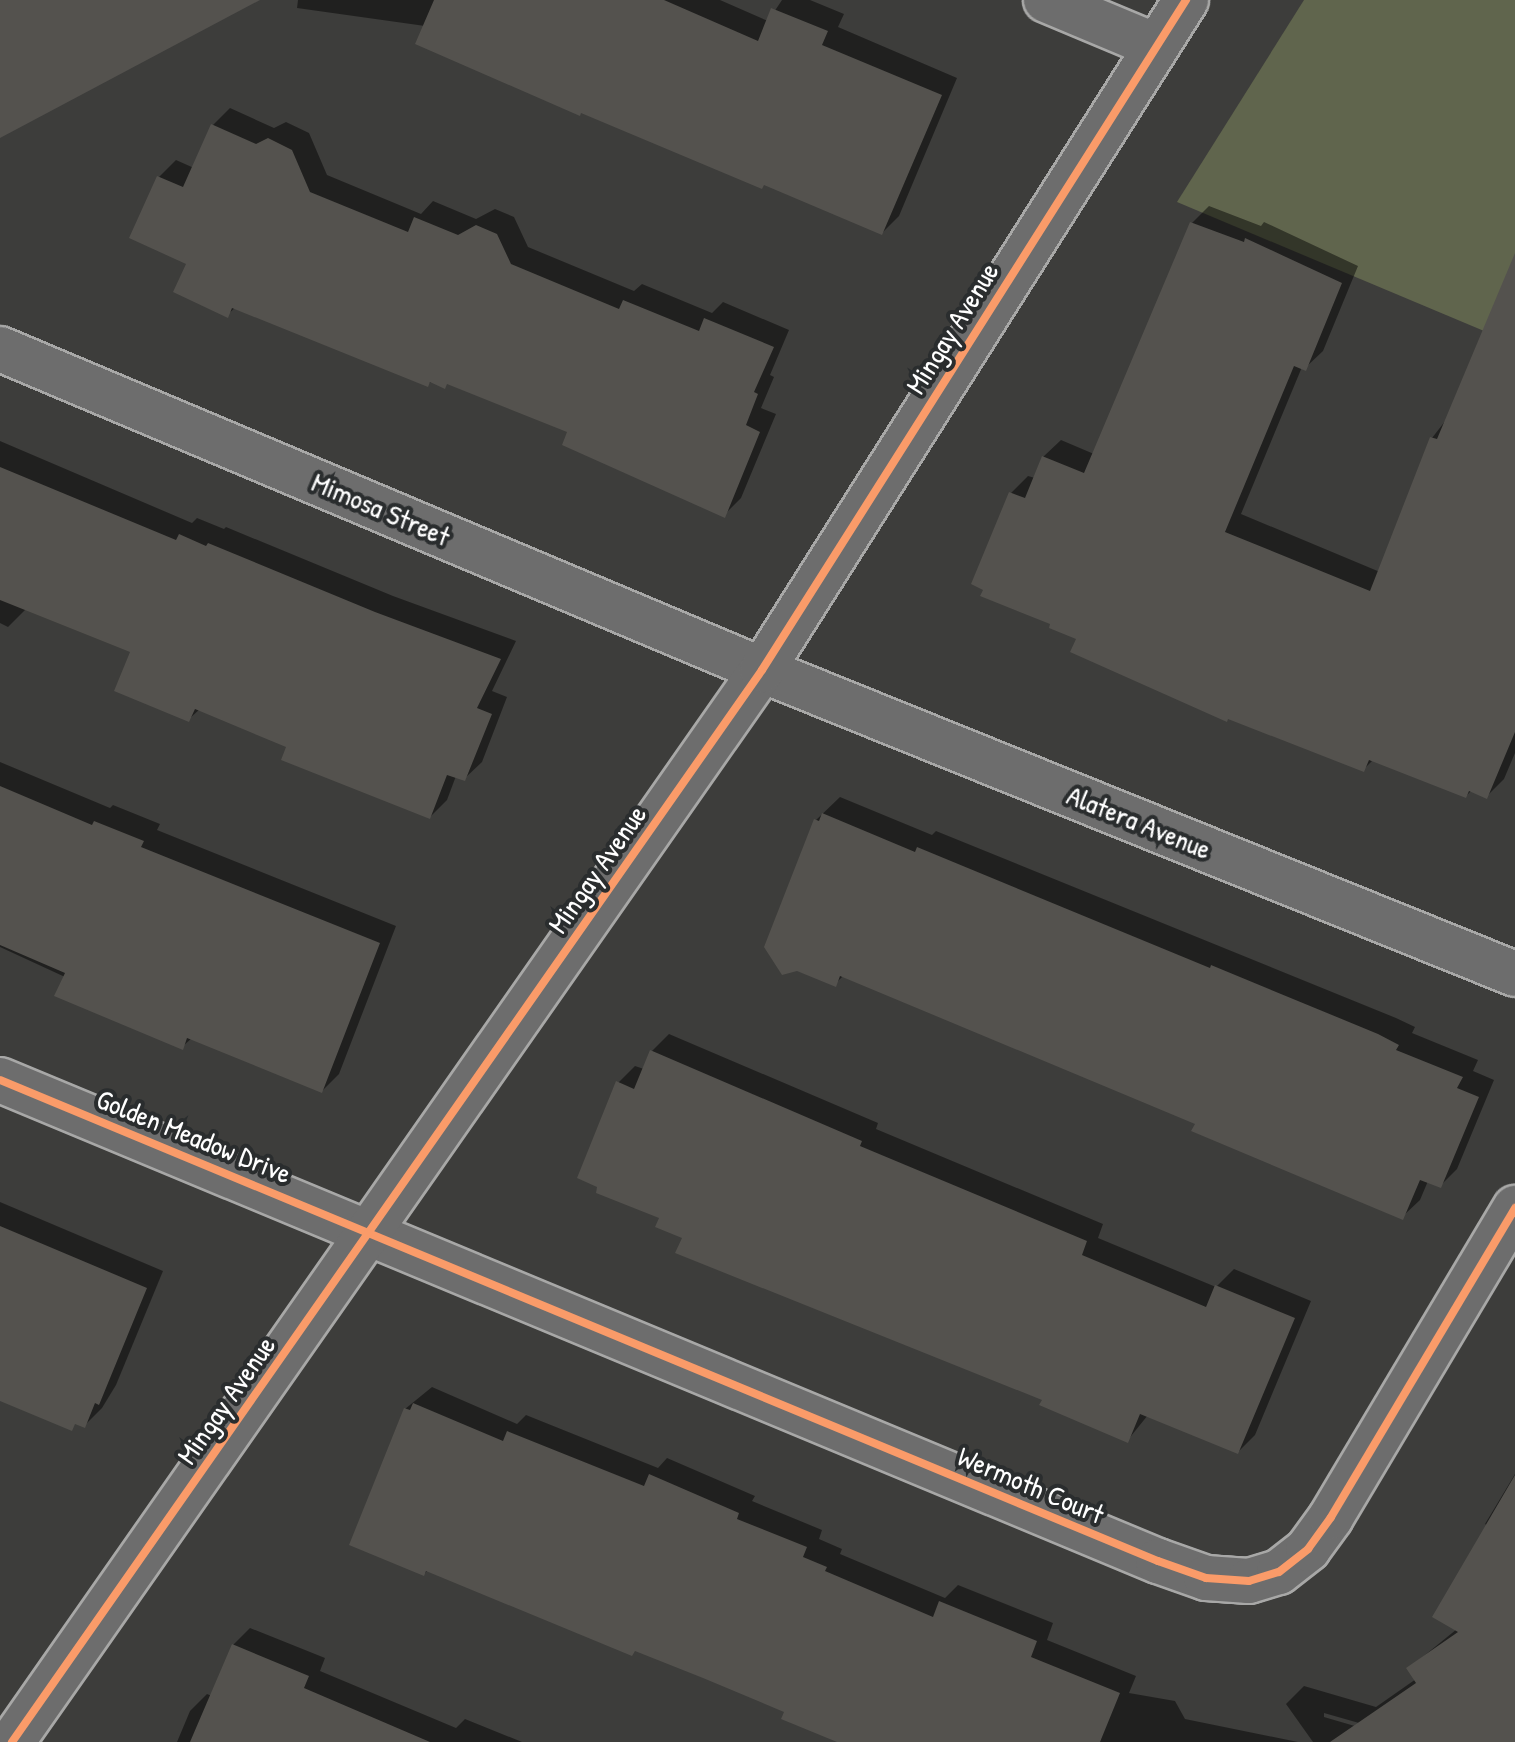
<!DOCTYPE html>
<style>
body{margin:0}
#map{position:relative;width:1515px;height:1742px;overflow:hidden;background:#3d3d3b;font-family:"Patrick Hand",sans-serif}
div>[style]{position:absolute}
[style*='--x']{left:calc(var(--x)*1px);top:calc(var(--y)*1px);width:calc(var(--w)*1px);rotate:calc(var(--a)*1deg)}
.green>*{inset:0;background:#60654d}
.shadow>*{inset:0;background:#0007}
.building>*{inset:0;background:#54524e}
.roads{filter:drop-shadow(2px 0 #a8a8a7) drop-shadow(-2px 0 #a8a8a7) drop-shadow(0 2px #a8a8a7) drop-shadow(0 -2px #a8a8a7)}
.street>*{height:44px;margin:-22px;padding:0 22px;transform-origin:22px;border-radius:22px;background:#6d6d6d}
.secondary>*{height:44px;margin:-22px;padding:0 22px;transform-origin:22px;border-radius:22px;background:#6d6d6d}
.cycleway>*{height:8px;margin:-4px;padding:0 4px;transform-origin:4px;border-radius:4px;background:#fa9b69}
span{translate:-50% -50%;white-space:nowrap;text-align:center;line-height:1.15;-webkit-text-stroke:8px #2a2d2e;paint-order:stroke}
.street-label{font-size:28px;color:#fff}
</style>
<div id="map">
<div class="green">
<div style="clip-path:polygon(1304px 0,1515px 0,1515px 344px,1177px 202px)"></div>
</div>
<div class="shadow">
<div style="clip-path:polygon(298px 0,720px 0,768px 21px,782px 0,810px 0,844px 14px,838px 27px,957px 78px,899px 216px,882px 233px,425px 26px,297px 8px)"></div>
<div style="clip-path:polygon(230px 108px,274px 128px,286px 122px,309px 133px,327px 175px,421px 214px,433px 201px,476px 219px,495px 209px,514px 217px,528px 247px,634px 291px,642px 284px,712px 313px,723px 302px,789px 330px,770px 375px,774px 377px,761px 408px,776px 414px,741px 498px,724px 515px,570px 431px,449px 382px,432px 381px,427px 385px,236px 307px,227px 315px,188px 263px,159px 177px,176px 160px,194px 168px,213px 125px)"></div>
<div style="clip-path:polygon(1209px 206px,1261px 226px,1264px 222px,1358px 266px,1323px 351px,1305px 368px,1302px 367px,1241px 514px,1380px 572px,1432px 438px,1515px 331px,1515px 753px,1504px 779px,1487px 796px,1472px 790px,1466px 796px,1374px 759px,1363px 770px,1078px 638px,1011px 493px,1028px 476px,1035px 478px,1043px 457px,1061px 440px,1094px 454px,1192px 223px)"></div>
<div style="clip-path:polygon(0 441px,192px 523px,197px 518px,224px 529px,226px 527px,393px 596px,516px 641px,492px 691px,507px 697px,482px 762px,464px 779px,456px 776px,447px 800px,430px 817px,288px 746px,200px 709px,189px 719px,132px 651px,27px 608px,8px 627px,0 623px)"></div>
<div style="clip-path:polygon(0 762px,110px 808px,113px 805px,160px 824px,157px 830px,396px 926px,339px 1074px,322px 1091px,192px 1038px,182px 1047px,65px 977px,0 947px)"></div>
<div style="clip-path:polygon(840px 797px,932px 835px,936px 831px,1396px 1018px,1415px 1027px,1412px 1033px,1478px 1060px,1473px 1071px,1494px 1080px,1457px 1169px,1440px 1186px,1428px 1181px,1420px 1200px,1402px 1217px,1198px 1123px,844px 975px,835px 984px,815px 821px)"></div>
<div style="clip-path:polygon(669px 1034px,878px 1123px,876px 1129px,1103px 1224px,1098px 1238px,1216px 1287px,1234px 1269px,1311px 1301px,1255px 1435px,1238px 1452px,1148px 1415px,1127px 1441px,1044px 1399px,684px 1237px,661px 1217px,618px 1083px,635px 1066px,644px 1069px,652px 1051px)"></div>
<div style="clip-path:polygon(0 1202px,163px 1271px,116px 1385px,102px 1408px,85px 1425px,0 1393px)"></div>
<div style="clip-path:polygon(432px 1387px,517px 1424px,526px 1415px,658px 1468px,667px 1458px,755px 1496px,752px 1501px,822px 1530px,819px 1539px,842px 1549px,840px 1554px,945px 1598px,958px 1585px,1053px 1623px,1047px 1640px,1136px 1676px,1129px 1693px,1175px 1701px,1185px 1719px,1298px 1742px,844px 1742px,787px 1711px,704px 1676px,428px 1570px,424px 1574px,405px 1409px)"></div>
<div style="clip-path:polygon(evenodd,1515px 1474px,1515px 1742px,1313px 1742px,1286px 1704px,1304px 1686px,1376px 1707px,1416px 1679px,1409px 1668px,1457px 1629px,1488px 1526px,1485px 1524px,1515px 1474px,1324px 1713px,1366px 1725px,1365px 1729px,1324px 1717px,1324px 1713px)"></div>
<div style="clip-path:polygon(250px 1628px,325px 1658px,320px 1671px,456px 1728px,465px 1719px,522px 1742px,177px 1742px,190px 1711px,207px 1694px,212px 1696px,233px 1645px)"></div>
</div>
<div class="building">
<div style="clip-path:polygon(0 0,260px 0,0 138px)"></div>
<div style="clip-path:polygon(434px 0,664px 0,758px 41px,771px 8px,828px 31px,822px 45px,942px 95px,882px 235px,764px 185px,762px 189px,581px 113px,580px 116px,415px 44px)"></div>
<div style="clip-path:polygon(211px 124px,256px 144px,268px 138px,292px 150px,310px 192px,408px 232px,414px 217px,458px 235px,476px 225px,497px 234px,511px 264px,619px 309px,623px 300px,699px 331px,704px 318px,774px 347px,754px 392px,758px 394px,746px 425px,760px 432px,725px 518px,562px 445px,567px 432px,447px 384px,445px 389px,430px 382px,428px 387px,232px 308px,228px 318px,173px 292px,186px 264px,129px 238px,157px 176px,183px 187px)"></div>
<div style="clip-path:polygon(1190px 222px,1244px 242px,1245px 238px,1342px 283px,1306px 371px,1294px 366px,1225px 532px,1370px 591px,1430px 437px,1437px 439px,1515px 253px,1515px 732px,1487px 799px,1469px 791px,1466px 798px,1369px 760px,1364px 772px,1228px 719px,1227px 722px,1070px 652px,1076px 639px,1049px 628px,1050px 624px,980px 596px,983px 590px,971px 584px,1009px 492px,1025px 498px,1042px 456px,1084px 473px)"></div>
<div style="clip-path:polygon(0 467px,176px 540px,179px 534px,206px 546px,208px 543px,375px 612px,501px 659px,477px 708px,492px 714px,465px 781px,447px 775px,430px 819px,281px 760px,286px 747px,195px 709px,189px 722px,114px 691px,130px 652px,0 600px)"></div>
<div style="clip-path:polygon(0 786px,92px 825px,94px 821px,144px 841px,141px 847px,380px 943px,322px 1093px,187px 1038px,183px 1050px,54px 996px,65px 973px,0 945px)"></div>
<div style="clip-path:polygon(822px 813px,915px 852px,917px 847px,1210px 968px,1211px 965px,1378px 1034px,1399px 1045px,1396px 1050px,1463px 1077px,1457px 1088px,1479px 1097px,1441px 1188px,1420px 1180px,1403px 1220px,1191px 1131px,1195px 1124px,840px 976px,836px 987px,797px 971px,782px 975px,764px 947px,814px 819px,819px 821px)"></div>
<div style="clip-path:polygon(650px 1050px,862px 1141px,860px 1146px,1087px 1241px,1082px 1255px,1206px 1307px,1215px 1285px,1295px 1318px,1238px 1454px,1140px 1414px,1128px 1443px,1039px 1405px,1042px 1400px,675px 1253px,682px 1238px,655px 1227px,659px 1218px,596px 1193px,597px 1187px,577px 1178px,616px 1081px,634px 1089px)"></div>
<div style="clip-path:polygon(0 1226px,147px 1288px,99px 1405px,95px 1403px,85px 1428px,75px 1424px,72px 1431px,0 1401px)"></div>
<div style="clip-path:polygon(413px 1403px,503px 1441px,507px 1431px,644px 1486px,649px 1474px,739px 1513px,737px 1519px,807px 1547px,803px 1557px,827px 1567px,825px 1571px,933px 1617px,939px 1601px,1037px 1641px,1031px 1657px,1120px 1693px,1100px 1742px,837px 1742px,781px 1719px,784px 1712px,703px 1678px,635px 1651px,632px 1656px,426px 1571px,424px 1576px,349px 1545px,404px 1408px,410px 1410px)"></div>
<div style="clip-path:polygon(1515px 1475px,1515px 1742px,1330px 1742px,1416px 1683px,1406px 1668px,1458px 1632px,1432px 1617px)"></div>
<div style="clip-path:polygon(232px 1644px,309px 1676px,304px 1688px,430px 1742px,190px 1742px)"></div>
</div>
<div class="roads">
<div class="street">
<div style="--x:1046;--y:0;--w:119;--a:22.7"></div>
<div style="--x:0;--y:349;--w:827;--a:22.84"></div>
<div style="--x:762;--y:670;--w:812;--a:21.98"></div>
<div style="--x:0;--y:1080;--w:1254;--a:22.56"></div>
<div style="--x:1158;--y:1561;--w:51;--a:19.5"></div>
<div style="--x:1206;--y:1578;--w:43;--a:4"></div>
<div style="--x:1249;--y:1581;--w:31;--a:-17"></div>
<div style="--x:1279;--y:1572;--w:37;--a:-38"></div>
<div style="--x:1308;--y:1549;--w:39;--a:-54"></div>
<div style="--x:1331;--y:1517;--w:360;--a:-59.2"></div>
</div>
<div class="secondary">
<div style="--x:12;--y:1742;--w:1308;--a:-55.02"></div>
<div style="--x:762;--y:670;--w:793;--a:-57.67"></div>
</div>
</div>
<div class="cycleway">
<div style="--x:0;--y:1080;--w:1254;--a:22.56"></div>
<div style="--x:1158;--y:1561;--w:51;--a:19.5"></div>
<div style="--x:1206;--y:1578;--w:43;--a:4"></div>
<div style="--x:1249;--y:1581;--w:31;--a:-17"></div>
<div style="--x:1279;--y:1572;--w:37;--a:-38"></div>
<div style="--x:1308;--y:1549;--w:39;--a:-54"></div>
<div style="--x:1331;--y:1517;--w:360;--a:-59.2"></div>
<div style="--x:12;--y:1742;--w:1308;--a:-55.02"></div>
<div style="--x:762;--y:670;--w:793;--a:-57.67"></div>
</div>
<div class="street-label">
<span style="left:952px;top:328px;rotate:-58deg">Mingay Avenue</span>
<span style="left:381px;top:509px;rotate:23deg">Mimosa Street</span>
<span style="left:1139px;top:822px;rotate:22deg">Alatera Avenue</span>
<span style="left:597px;top:869px;rotate:-55deg">Mingay Avenue</span>
<span style="left:194px;top:1136px;rotate:22deg">Golden Meadow Drive</span>
<span style="left:226px;top:1400px;rotate:-55deg">Mingay Avenue</span>
<span style="left:1031px;top:1485px;rotate:23deg">Wermoth Court</span>
</div>
</div>
